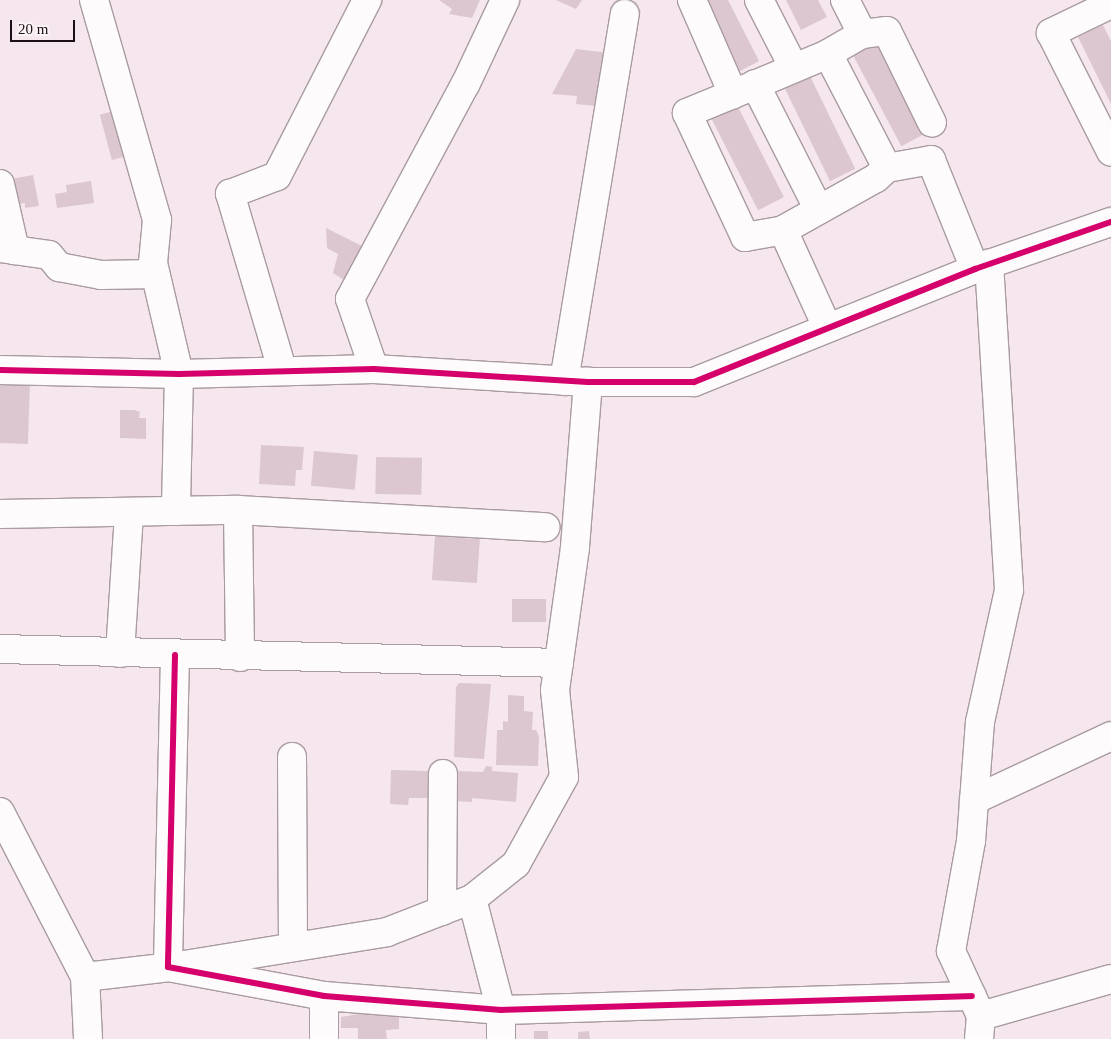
<!DOCTYPE html>
<style>
body{margin:0}
#map{position:relative;width:1111px;height:1039px;overflow:hidden;background:#f6e6ed;font-family:Georgia,serif}
div>[style]{position:absolute}
[style*='--x']{left:calc(var(--x)*1px);top:calc(var(--y)*1px);width:calc(var(--w)*1px);rotate:calc(var(--a)*1deg)}
.building>*{inset:0;background:#dcc7d1;transform-origin:0 0}
.roads{filter:drop-shadow(1px 0 #a89ba1) drop-shadow(-1px 0 #a89ba1) drop-shadow(0 1px #a89ba1) drop-shadow(0 -1px #a89ba1)}
.minor>*{height:28px;margin:-14px;padding:0 14px;transform-origin:14px;border-radius:14px;background:#fefbfc}
.cycleway>*{height:6px;margin:-3px;padding:0 3px;transform-origin:3px;border-radius:3px;background:#d6006c}
span{translate:-50% -50%;white-space:nowrap;text-align:center;line-height:1.15;-webkit-text-stroke:4px #fbf4f7;paint-order:stroke}
.scale{position:absolute;left:10px;top:20px;width:65px;height:22px;box-sizing:border-box;border:2px solid #1b1015;border-top:0;padding-left:6px;font-size:15px;line-height:18px;white-space:nowrap;color:#1b1015;-webkit-text-stroke:4px #fbf4f7;paint-order:stroke}
</style>
<div id="map">
<div class="building">
<div style="clip-path:polygon(439px 0,480px 0,472px 18px,449px 14px,452px 9px)"></div>
<div style="clip-path:polygon(556px 0,582px 0,576px 9px)"></div>
<div style="clip-path:polygon(696px 0,728px 0,759px 61px,733px 75px)"></div>
<div style="clip-path:polygon(786px 0,818px 0,827px 17px,801px 30px)"></div>
<div style="clip-path:polygon(1103px 25px,1111px 41px,1111px 104px,1078px 37px)"></div>
<div style="left:875px;top:39px;width:107px;height:27px;rotate:62deg"></div>
<div style="clip-path:polygon(576px 49px,609px 53px,604px 107px,576px 104px,577px 96px,552px 94px)"></div>
<div style="left:807px;top:70px;width:110px;height:28px;rotate:64deg"></div>
<div style="left:734px;top:99px;width:110px;height:29px;rotate:63deg"></div>
<div style="left:121px;top:109px;width:47px;height:22px;rotate:75deg"></div>
<div style="clip-path:polygon(33px 175px,39px 206px,25px 208px,25px 203px,10px 206px,5px 180px)"></div>
<div style="clip-path:polygon(91px 181px,94px 203px,57px 208px,55px 194px,67px 192px,66px 185px)"></div>
<div style="clip-path:polygon(326px 228px,364px 247px,347px 282px,333px 273px,338px 254px,327px 248px)"></div>
<div style="left:0;top:382px;width:30px;height:61px;rotate:2deg"></div>
<div style="clip-path:polygon(120px 410px,134px 410px,140px 412px,139px 418px,146px 418px,146px 439px,120px 438px)"></div>
<div style="clip-path:polygon(261px 445px,304px 447px,302px 470px,296px 470px,295px 486px,259px 484px)"></div>
<div style="left:314px;top:451px;width:44px;height:35px;rotate:5deg"></div>
<div style="left:376px;top:457px;width:46px;height:37px;rotate:1deg"></div>
<div style="left:435px;top:536px;width:45px;height:44px;rotate:4deg"></div>
<div style="left:512px;top:599px;width:34px;height:23px"></div>
<div style="clip-path:polygon(459px 683px,491px 684px,484px 759px,454px 757px,456px 687px)"></div>
<div style="clip-path:polygon(508px 695px,524px 696px,524px 711px,533px 712px,532px 730px,536px 730px,539px 736px,538px 766px,496px 765px,497px 730px,503px 730px,503px 721px,508px 722px)"></div>
<div style="clip-path:polygon(486px 766px,492px 767px,492px 771px,518px 773px,516px 802px,472px 798px,472px 802px,455px 801px,457px 771px,483px 772px)"></div>
<div style="clip-path:polygon(391px 770px,429px 771px,429px 798px,409px 798px,408px 805px,390px 804px)"></div>
<div style="clip-path:polygon(377px 1011px,377px 1016px,399px 1015px,399px 1029px,386px 1030px,387px 1039px,358px 1039px,358px 1028px,341px 1028px,341px 1017px)"></div>
<div style="left:548px;top:1031px;width:8px;height:14px;rotate:90deg"></div>
<div style="clip-path:polygon(589px 1031px,590px 1039px,578px 1039px,578px 1032px)"></div>
</div>
<div class="roads">
<div class="minor">
<div style="--x:94;--y:0;--w:229;--a:74"></div>
<div style="--x:157;--y:220;--w:43;--a:95.3"></div>
<div style="--x:153;--y:263;--w:114;--a:76.8"></div>
<div style="--x:179;--y:374;--w:137;--a:91.3"></div>
<div style="--x:692;--y:0;--w:103;--a:66.4"></div>
<div style="--x:733;--y:94;--w:50;--a:157.6"></div>
<div style="--x:687;--y:113;--w:137;--a:64.9"></div>
<div style="--x:745;--y:237;--w:39;--a:-10"></div>
<div style="--x:783;--y:230;--w:107;--a:65.6"></div>
<div style="--x:759;--y:0;--w:76;--a:62.8"></div>
<div style="--x:845;--y:0;--w:38;--a:63"></div>
<div style="--x:862;--y:34;--w:39;--a:150"></div>
<div style="--x:828;--y:54;--w:128;--a:62.6"></div>
<div style="--x:887;--y:168;--w:45;--a:-10.3"></div>
<div style="--x:931;--y:160;--w:118;--a:68"></div>
<div style="--x:1111;--y:4;--w:67;--a:154.2"></div>
<div style="--x:1051;--y:33;--w:133;--a:63.2"></div>
<div style="--x:862;--y:34;--w:25;--a:-7"></div>
<div style="--x:887;--y:31;--w:102;--a:63.9"></div>
<div style="--x:755;--y:84;--w:141;--a:63.1"></div>
<div style="--x:738;--y:92;--w:98;--a:-22.9"></div>
<div style="--x:0;--y:184;--w:68;--a:77.2"></div>
<div style="--x:783;--y:230;--w:107;--a:-29.2"></div>
<div style="--x:876;--y:178;--w:15;--a:-42"></div>
<div style="--x:0;--y:248;--w:49;--a:8.1"></div>
<div style="--x:49;--y:255;--w:16;--a:50"></div>
<div style="--x:59;--y:267;--w:43;--a:10.8"></div>
<div style="--x:101;--y:275;--w:54;--a:-1.1"></div>
<div style="--x:282;--y:369;--w:183;--a:-106.5"></div>
<div style="--x:230;--y:194;--w:50;--a:-21"></div>
<div style="--x:277;--y:176;--w:198;--a:-62.9"></div>
<div style="--x:374;--y:369;--w:74;--a:-108.9"></div>
<div style="--x:350;--y:299;--w:245;--a:-61.8"></div>
<div style="--x:466;--y:83;--w:92;--a:-64.8"></div>
<div style="--x:0;--y:370;--w:179;--a:1.3"></div>
<div style="--x:179;--y:374;--w:195;--a:-1.5"></div>
<div style="--x:374;--y:369;--w:214;--a:3.5"></div>
<div style="--x:588;--y:382;--w:106;--a:0"></div>
<div style="--x:694;--y:382;--w:303;--a:-21.9"></div>
<div style="--x:975;--y:269;--w:144;--a:-19.1"></div>
<div style="--x:564;--y:381;--w:372;--a:-80.6"></div>
<div style="--x:238;--y:510;--w:147;--a:89.2"></div>
<div style="--x:0;--y:514;--w:238;--a:-1"></div>
<div style="--x:238;--y:510;--w:308;--a:3.2"></div>
<div style="--x:0;--y:649;--w:559;--a:1.43"></div>
<div style="--x:120;--y:653;--w:141;--a:-86.3"></div>
<div style="--x:175;--y:655;--w:312;--a:91.3"></div>
<div style="--x:168;--y:967;--w:159;--a:10.5"></div>
<div style="--x:324;--y:996;--w:178;--a:4.5"></div>
<div style="--x:501;--y:1010;--w:471;--a:-1.7"></div>
<div style="--x:292;--y:757;--w:190;--a:89.7"></div>
<div style="--x:974;--y:800;--w:151;--a:-25"></div>
<div style="--x:0;--y:812;--w:186;--a:62.7"></div>
<div style="--x:85;--y:977;--w:62;--a:87.2"></div>
<div style="--x:472;--y:899;--w:115;--a:75.4"></div>
<div style="--x:501;--y:1010;--w:29;--a:90"></div>
<div style="--x:442;--y:911;--w:137;--a:-89.6"></div>
<div style="--x:85;--y:977;--w:94;--a:-6.7"></div>
<div style="--x:178;--y:966;--w:212;--a:-9.2"></div>
<div style="--x:387;--y:932;--w:91;--a:-21.2"></div>
<div style="--x:472;--y:899;--w:56;--a:-38.5"></div>
<div style="--x:516;--y:864;--w:99;--a:-61.1"></div>
<div style="--x:564;--y:777;--w:87;--a:-95.9"></div>
<div style="--x:555;--y:690;--w:144;--a:-82"></div>
<div style="--x:575;--y:547;--w:166;--a:-85.5"></div>
<div style="--x:981;--y:1016;--w:135;--a:-15.9"></div>
<div style="--x:324;--y:1039;--w:43;--a:-90"></div>
<div style="--x:979;--y:1039;--w:23;--a:-85"></div>
<div style="--x:981;--y:1016;--w:72;--a:-114.8"></div>
<div style="--x:951;--y:951;--w:112;--a:-79.7"></div>
<div style="--x:971;--y:841;--w:119;--a:-85.7"></div>
<div style="--x:980;--y:722;--w:135;--a:-77.6"></div>
<div style="--x:1009;--y:590;--w:327;--a:-93.5"></div>
</div>
</div>
<div class="cycleway">
<div style="--x:0;--y:370;--w:179;--a:1.3"></div>
<div style="--x:179;--y:374;--w:195;--a:-1.5"></div>
<div style="--x:374;--y:369;--w:214;--a:3.5"></div>
<div style="--x:588;--y:382;--w:106;--a:0"></div>
<div style="--x:694;--y:382;--w:303;--a:-21.9"></div>
<div style="--x:975;--y:269;--w:144;--a:-19.1"></div>
<div style="--x:175;--y:655;--w:312;--a:91.3"></div>
<div style="--x:168;--y:967;--w:159;--a:10.5"></div>
<div style="--x:324;--y:996;--w:178;--a:4.5"></div>
<div style="--x:501;--y:1010;--w:471;--a:-1.7"></div>
</div>
<div class="scale">20 m</div>
</div>
